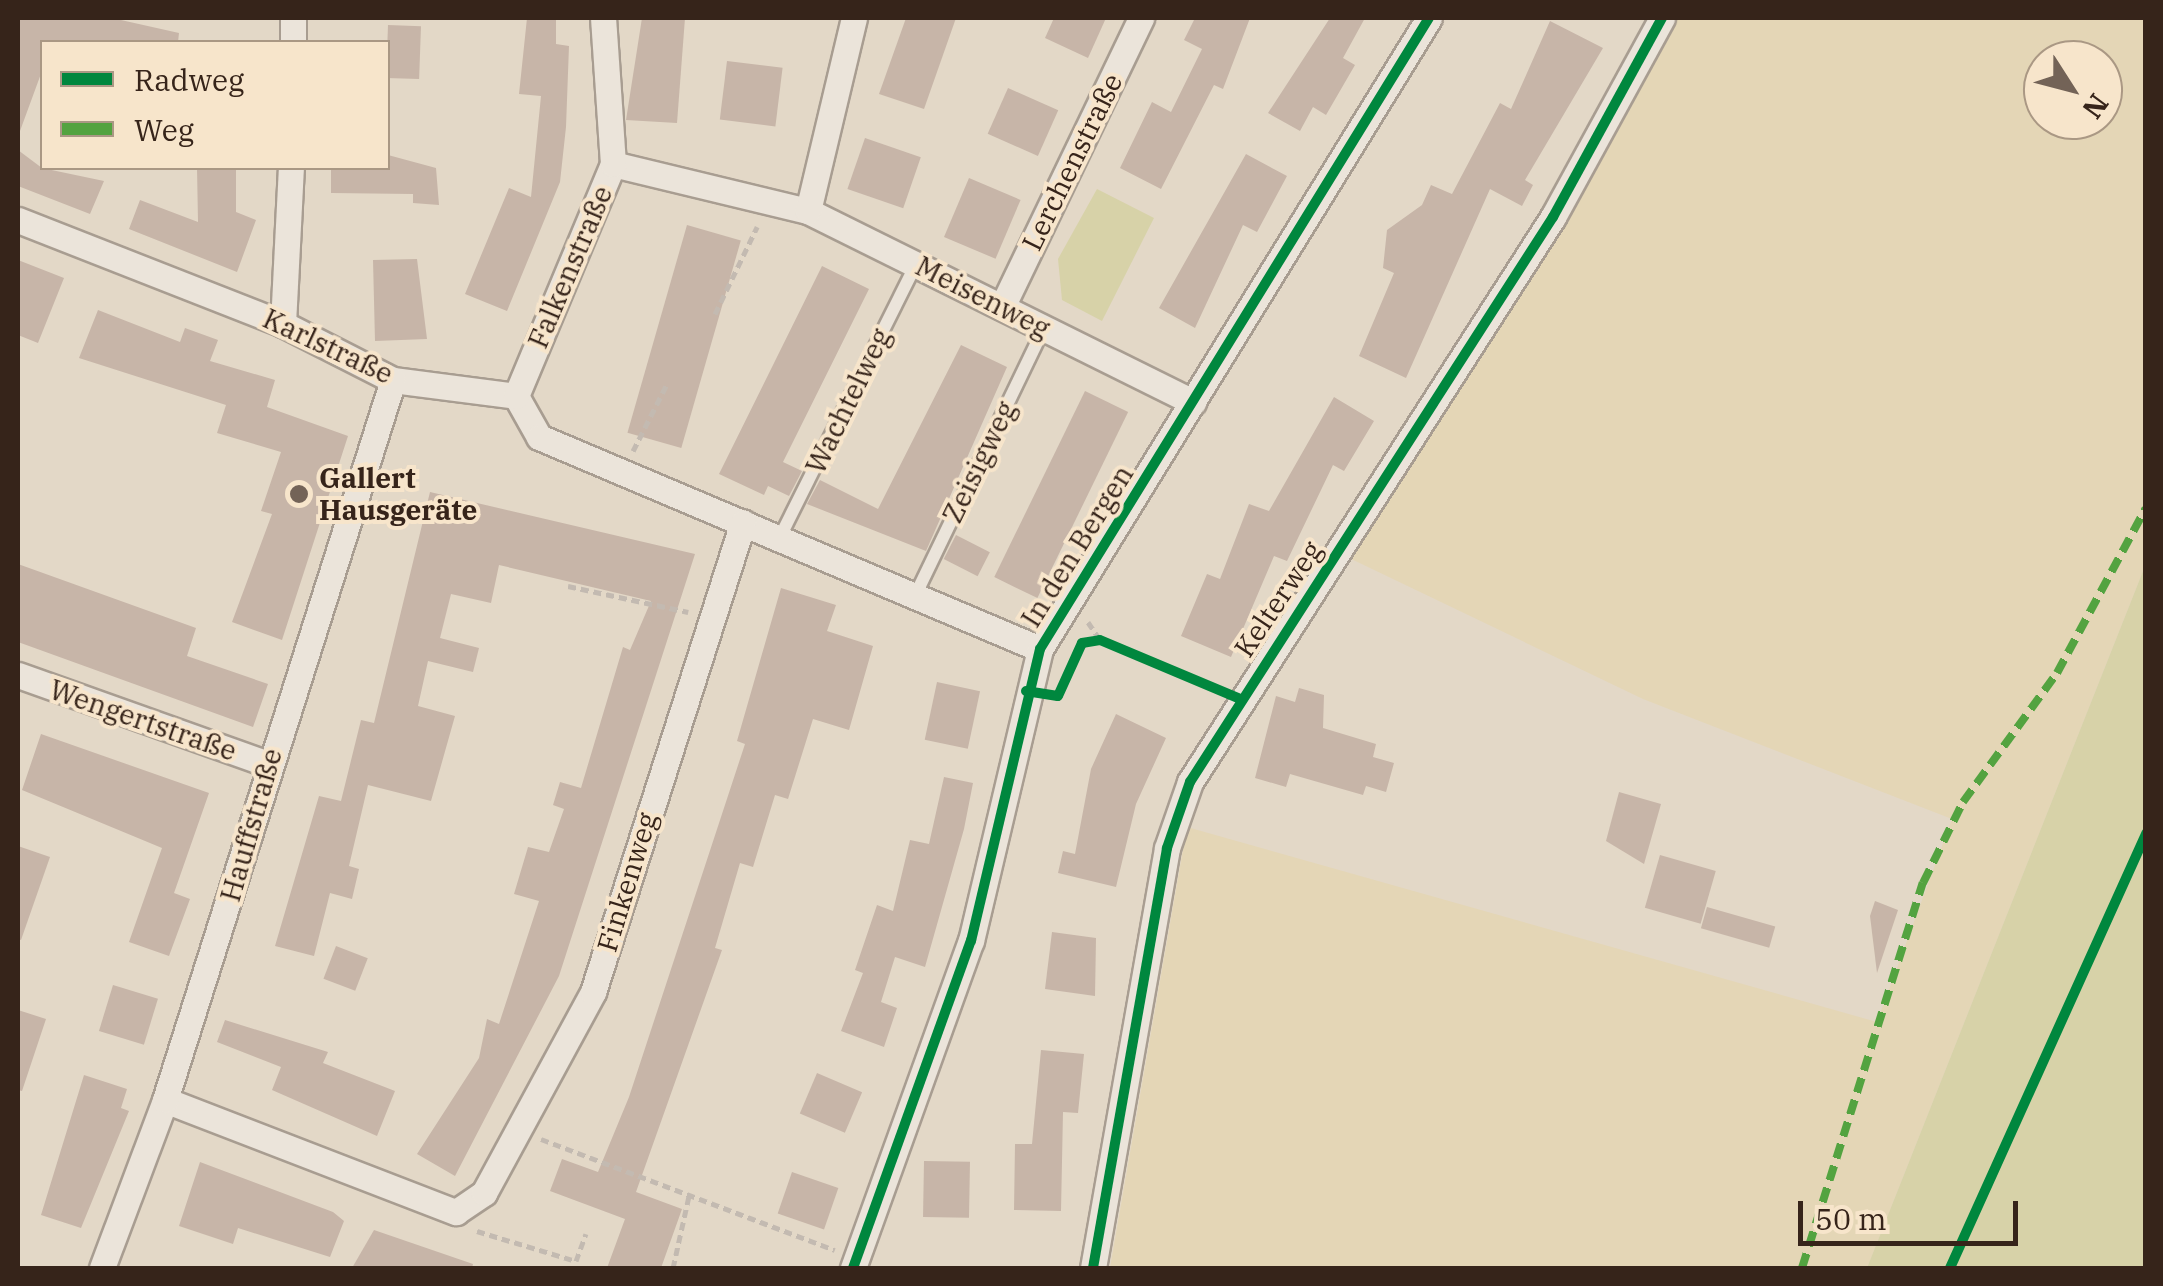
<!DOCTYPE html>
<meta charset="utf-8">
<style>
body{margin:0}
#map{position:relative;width:2163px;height:1286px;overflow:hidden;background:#e3d8c7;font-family:"IBM Plex Serif",serif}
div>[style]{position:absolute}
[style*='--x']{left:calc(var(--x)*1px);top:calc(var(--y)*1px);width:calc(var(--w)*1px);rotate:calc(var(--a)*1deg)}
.farmland>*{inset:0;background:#e4d6b6}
.green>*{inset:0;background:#d7d2a8}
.building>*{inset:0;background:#c7b5a8;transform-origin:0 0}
.path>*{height:5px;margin-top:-2.5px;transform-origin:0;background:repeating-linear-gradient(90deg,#c3bab1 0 8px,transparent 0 13px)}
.roads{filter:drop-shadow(2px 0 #a89d91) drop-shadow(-2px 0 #a89d91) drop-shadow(0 2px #a89d91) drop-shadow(0 -2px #a89d91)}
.service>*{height:12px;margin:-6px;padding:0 6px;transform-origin:6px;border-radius:6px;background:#ebe4da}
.minor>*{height:25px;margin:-12.5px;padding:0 12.5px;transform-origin:12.5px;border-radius:12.5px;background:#ebe4da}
.quiet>*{height:8px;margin-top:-4px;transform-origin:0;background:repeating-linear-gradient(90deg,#53a340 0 15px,transparent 0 23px)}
.cycleway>*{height:10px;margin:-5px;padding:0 5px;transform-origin:5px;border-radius:5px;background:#00873e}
.dots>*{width:28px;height:28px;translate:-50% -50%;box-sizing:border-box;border:5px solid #f7e5cb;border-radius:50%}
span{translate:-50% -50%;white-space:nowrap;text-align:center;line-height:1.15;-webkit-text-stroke:8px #f7e5cb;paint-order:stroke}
.street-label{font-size:28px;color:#36241a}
.poi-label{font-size:28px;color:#36241a;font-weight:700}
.left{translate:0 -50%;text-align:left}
.frame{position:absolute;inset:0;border:20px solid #36241a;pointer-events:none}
.legend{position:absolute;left:40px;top:40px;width:350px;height:130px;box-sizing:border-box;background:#f7e5cb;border:2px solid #aa9884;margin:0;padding:12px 18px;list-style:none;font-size:30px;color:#36241a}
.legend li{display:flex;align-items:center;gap:20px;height:50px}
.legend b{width:50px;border:2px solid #aa9884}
.north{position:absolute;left:2023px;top:40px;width:100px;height:100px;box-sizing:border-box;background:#f7e5cb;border:2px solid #aa9884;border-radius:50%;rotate:126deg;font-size:28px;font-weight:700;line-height:40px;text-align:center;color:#36241a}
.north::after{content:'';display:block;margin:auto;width:35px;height:45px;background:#736357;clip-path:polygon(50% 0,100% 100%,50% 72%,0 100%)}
.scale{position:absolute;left:1798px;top:1201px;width:220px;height:45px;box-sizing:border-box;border:5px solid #36241a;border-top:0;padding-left:12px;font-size:30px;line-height:35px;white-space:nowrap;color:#36241a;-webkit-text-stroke:8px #f7e5cb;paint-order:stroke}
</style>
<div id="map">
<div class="farmland">
<div style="clip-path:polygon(evenodd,1654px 18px,2145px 18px,2145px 566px,1867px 1268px,1110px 1268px,1187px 827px,1877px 1022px,1952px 819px,1643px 699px,1345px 556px,1654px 18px,2043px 60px,2103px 60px,2103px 120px,2043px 120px,2043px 60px)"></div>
</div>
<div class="green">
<div style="clip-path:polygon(1097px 189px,1154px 218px,1102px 321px,1062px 300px,1058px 259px)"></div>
<div style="clip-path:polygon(2145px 566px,2145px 1268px,1867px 1268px)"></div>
</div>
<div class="building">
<div style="clip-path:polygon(18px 18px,112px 18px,179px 33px,178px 42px,42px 42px,42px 71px,20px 131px)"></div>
<div style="clip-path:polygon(527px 18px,556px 18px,556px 44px,569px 46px,566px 127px,560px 182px,507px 311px,465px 294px,509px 188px,531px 197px,541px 96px,519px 94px)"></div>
<div style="clip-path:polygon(642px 18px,685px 18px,677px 123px,626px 120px)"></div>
<div style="clip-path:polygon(906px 18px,956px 18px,924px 109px,879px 94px)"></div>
<div style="clip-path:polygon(1054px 18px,1106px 18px,1088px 58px,1045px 38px)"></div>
<div style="clip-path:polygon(1195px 18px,1250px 18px,1223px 89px,1214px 85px,1161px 189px,1120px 168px,1152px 102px,1171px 112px,1202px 49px,1184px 40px)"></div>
<div style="clip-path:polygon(1330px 18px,1365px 18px,1343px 58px,1355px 65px,1326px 115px,1313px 107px,1300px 131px,1268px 113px)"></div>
<div style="clip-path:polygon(1550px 21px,1603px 48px,1525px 180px,1533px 185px,1522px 206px,1490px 189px,1406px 378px,1359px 356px,1394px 273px,1383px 268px,1387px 230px,1422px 205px,1431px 185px,1452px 194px,1500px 103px,1511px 109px)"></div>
<div style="left:388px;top:25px;width:33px;height:53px;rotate:2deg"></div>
<div style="left:727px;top:61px;width:56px;height:59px;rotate:7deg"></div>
<div style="left:1008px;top:88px;width:55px;height:50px;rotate:24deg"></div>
<div style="left:865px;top:138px;width:59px;height:54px;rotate:19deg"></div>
<div style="clip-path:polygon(18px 150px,42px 168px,104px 181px,90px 214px,18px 186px)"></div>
<div style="clip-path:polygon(1246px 154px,1287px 176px,1257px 232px,1243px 225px,1195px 328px,1159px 308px)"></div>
<div style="clip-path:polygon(388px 155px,436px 168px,439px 205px,413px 203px,413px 194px,331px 193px,331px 168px,388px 168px)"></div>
<div style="clip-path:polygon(197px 168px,236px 168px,236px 212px,256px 220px,237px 272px,129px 229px,140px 200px,198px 222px)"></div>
<div style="left:969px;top:178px;width:56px;height:64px;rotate:23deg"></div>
<div style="left:687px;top:225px;width:56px;height:216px;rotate:16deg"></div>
<div style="clip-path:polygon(417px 259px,427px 339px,375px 341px,373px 260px)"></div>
<div style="clip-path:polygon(18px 260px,64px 278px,38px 343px,18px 335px)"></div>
<div style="clip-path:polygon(822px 266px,869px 289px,783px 462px,802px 471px,789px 496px,768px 486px,764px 495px,719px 474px)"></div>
<div style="clip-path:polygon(98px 310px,180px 342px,185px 328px,218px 340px,210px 361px,275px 380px,267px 407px,348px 436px,282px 640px,232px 622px,272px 514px,261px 511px,281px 452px,217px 433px,226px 405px,79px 358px)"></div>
<div style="clip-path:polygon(961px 345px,1007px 367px,926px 551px,807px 504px,820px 480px,878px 509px)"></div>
<div style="left:1085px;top:391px;width:48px;height:207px;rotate:26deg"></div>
<div style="clip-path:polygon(1334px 397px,1374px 421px,1344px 471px,1333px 465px,1287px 561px,1274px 556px,1231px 657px,1181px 636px,1207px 574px,1220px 579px,1249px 504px,1269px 511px)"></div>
<div style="clip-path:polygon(430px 492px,695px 554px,559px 976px,455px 1176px,417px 1154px,479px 1058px,487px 1019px,499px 1024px,539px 901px,514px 894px,528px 847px,549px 852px,564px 809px,553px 805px,560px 782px,581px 788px,623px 647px,630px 650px,651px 601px,499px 565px,491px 603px,451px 594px,440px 638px,479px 648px,473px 672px,428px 661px,418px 706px,455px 716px,431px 801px,368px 785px,349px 866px,359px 869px,352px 899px,330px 893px,314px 956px,275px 946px,319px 796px,341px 801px,361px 720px,374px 723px)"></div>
<div style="left:956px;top:535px;width:38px;height:27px;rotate:27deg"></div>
<div style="clip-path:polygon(18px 564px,196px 628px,187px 656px,268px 684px,253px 727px,18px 642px)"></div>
<div style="clip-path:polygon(781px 588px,836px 605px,827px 631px,873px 646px,849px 730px,813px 719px,788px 799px,775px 795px,753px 867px,740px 863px,715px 948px,722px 950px,636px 1192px,682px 1209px,661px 1268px,607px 1268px,625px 1219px,550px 1191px,562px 1159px,598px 1172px,629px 1097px,745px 744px,737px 741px)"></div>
<div style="left:937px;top:682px;width:44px;height:59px;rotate:12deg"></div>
<div style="clip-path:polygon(1299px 688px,1324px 695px,1323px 728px,1376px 744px,1373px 757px,1394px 763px,1386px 792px,1366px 786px,1363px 795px,1290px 774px,1286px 787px,1255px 778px,1276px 696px,1295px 702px)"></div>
<div style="clip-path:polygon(1116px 714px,1166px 738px,1136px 804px,1116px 887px,1058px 873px,1063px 851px,1075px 854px,1091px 769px)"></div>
<div style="clip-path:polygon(41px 734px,209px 793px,174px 893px,190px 899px,169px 956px,129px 942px,162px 848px,22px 790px)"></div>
<div style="clip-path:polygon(944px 777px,973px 783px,964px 829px,925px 967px,895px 957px,881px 1002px,897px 1008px,884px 1047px,841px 1031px,863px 973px,855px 970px,877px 905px,893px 911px,910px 840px,929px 844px)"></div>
<div style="clip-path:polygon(1619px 792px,1661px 804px,1644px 864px,1606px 841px)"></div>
<div style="clip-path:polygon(18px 846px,50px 857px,21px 940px,18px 939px)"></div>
<div style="left:1660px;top:855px;width:58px;height:55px;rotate:16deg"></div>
<div style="clip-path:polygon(1875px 901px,1898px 910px,1877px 973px,1870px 916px)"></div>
<div style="left:1707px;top:907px;width:71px;height:22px;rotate:16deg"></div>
<div style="clip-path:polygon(1052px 932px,1096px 938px,1095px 996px,1045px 989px)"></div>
<div style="left:336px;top:946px;width:34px;height:35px;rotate:21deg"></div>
<div style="left:113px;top:985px;width:47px;height:48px;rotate:17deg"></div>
<div style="clip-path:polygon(18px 1010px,46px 1019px,22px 1091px,18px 1090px)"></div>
<div style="clip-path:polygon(225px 1020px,328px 1052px,323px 1063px,395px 1091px,377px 1136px,272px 1090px,281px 1067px,217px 1042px)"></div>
<div style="clip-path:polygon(1041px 1050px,1084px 1054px,1078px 1113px,1063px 1112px,1061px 1211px,1014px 1210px,1015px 1144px,1032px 1144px)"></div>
<div style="left:817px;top:1073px;width:49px;height:44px;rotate:23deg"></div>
<div style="clip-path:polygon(84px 1075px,127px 1089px,121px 1108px,129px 1111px,81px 1228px,41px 1215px)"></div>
<div style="left:924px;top:1161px;width:46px;height:56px;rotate:1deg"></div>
<div style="clip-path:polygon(200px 1162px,333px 1212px,344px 1221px,330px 1257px,238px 1228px,233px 1244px,179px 1226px)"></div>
<div style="left:792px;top:1172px;width:49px;height:44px;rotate:19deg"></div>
<div style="clip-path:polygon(374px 1230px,473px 1264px,472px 1268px,352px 1268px)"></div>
</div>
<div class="path">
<div style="--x:715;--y:314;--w:97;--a:-64.2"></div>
<div style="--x:633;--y:451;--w:75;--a:-63.1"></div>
<div style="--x:568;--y:586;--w:123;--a:12.2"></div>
<div style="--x:1088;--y:622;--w:22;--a:56"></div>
<div style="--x:541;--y:1139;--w:314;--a:20.7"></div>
<div style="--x:477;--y:1231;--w:103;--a:16.9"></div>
<div style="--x:576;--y:1261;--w:29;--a:-70"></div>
<div style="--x:673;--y:1268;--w:74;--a:-77.5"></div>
</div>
<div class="roads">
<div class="service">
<div style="--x:779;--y:539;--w:307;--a:-63.5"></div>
<div style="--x:915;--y:596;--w:297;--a:-64.3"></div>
</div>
<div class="minor">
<div style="--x:293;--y:42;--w:24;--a:-90"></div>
<div style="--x:613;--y:164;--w:201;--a:13.6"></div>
<div style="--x:808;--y:211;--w:430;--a:26.4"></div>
<div style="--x:808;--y:211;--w:198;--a:-76.6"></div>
<div style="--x:18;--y:220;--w:285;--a:21.4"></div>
<div style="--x:283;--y:324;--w:123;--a:27"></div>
<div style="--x:393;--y:380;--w:124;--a:7.4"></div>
<div style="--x:516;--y:396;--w:47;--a:60.7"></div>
<div style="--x:539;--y:437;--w:544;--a:22.94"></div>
<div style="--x:1002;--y:307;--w:321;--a:-64.3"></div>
<div style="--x:283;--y:324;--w:156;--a:-87.1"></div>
<div style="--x:516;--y:396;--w:251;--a:-67.3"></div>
<div style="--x:613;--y:164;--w:146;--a:-93.9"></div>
<div style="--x:18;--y:675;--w:265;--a:19.6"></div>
<div style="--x:165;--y:1100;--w:312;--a:21.1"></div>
<div style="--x:456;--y:1212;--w:34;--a:-34"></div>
<div style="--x:484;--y:1193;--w:229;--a:-61.5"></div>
<div style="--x:593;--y:992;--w:493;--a:-72.3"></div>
<div style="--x:102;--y:1268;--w:179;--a:-69.4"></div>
<div style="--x:165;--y:1100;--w:755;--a:-72.43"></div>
<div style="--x:853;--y:1268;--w:348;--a:-70.2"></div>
<div style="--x:971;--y:941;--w:300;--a:-76.7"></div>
<div style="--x:1040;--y:649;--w:741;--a:-58.35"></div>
<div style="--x:1093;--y:1268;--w:426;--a:-80"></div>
<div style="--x:1167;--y:848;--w:70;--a:-70.8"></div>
<div style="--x:1190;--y:782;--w:672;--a:-57.28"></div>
<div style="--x:1553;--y:217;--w:227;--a:-61.3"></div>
</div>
</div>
<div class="quiet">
<div style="--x:1802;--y:1268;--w:404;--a:-72.6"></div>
<div style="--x:1923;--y:883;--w:90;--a:-63.7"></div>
<div style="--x:1963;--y:802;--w:160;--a:-53.9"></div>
<div style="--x:2057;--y:673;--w:187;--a:-61.7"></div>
</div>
<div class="cycleway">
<div style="--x:1026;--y:691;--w:32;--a:9"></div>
<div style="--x:1058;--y:696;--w:58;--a:-65.6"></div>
<div style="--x:1082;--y:643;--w:18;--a:-9"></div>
<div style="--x:1100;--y:640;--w:150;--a:22.8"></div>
<div style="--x:853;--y:1268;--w:348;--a:-70.2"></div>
<div style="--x:971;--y:941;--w:300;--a:-76.7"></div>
<div style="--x:1040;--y:649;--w:741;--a:-58.35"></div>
<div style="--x:1093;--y:1268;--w:426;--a:-80"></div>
<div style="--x:1167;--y:848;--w:70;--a:-70.8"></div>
<div style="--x:1190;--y:782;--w:672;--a:-57.28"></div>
<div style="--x:1553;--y:217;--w:227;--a:-61.3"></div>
<div style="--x:1950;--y:1268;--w:477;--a:-65.7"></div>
</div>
<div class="dots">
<div style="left:299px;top:494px;background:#736357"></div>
</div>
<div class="street-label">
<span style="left:1072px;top:162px;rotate:-64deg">Lerchenstraße</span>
<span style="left:570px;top:267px;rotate:-67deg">Falkenstraße</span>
<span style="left:983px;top:297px;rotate:27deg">Meisenweg</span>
<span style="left:328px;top:346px;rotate:25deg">Karlstraße</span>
<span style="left:848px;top:401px;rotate:-64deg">Wachtelweg</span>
<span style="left:979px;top:462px;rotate:-64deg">Zeisigweg</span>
<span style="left:1077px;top:546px;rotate:-58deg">In den Bergen</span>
<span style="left:1278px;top:599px;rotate:-56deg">Kelterweg</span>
<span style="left:143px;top:720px;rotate:19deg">Wengertstraße</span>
<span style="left:251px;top:825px;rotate:-74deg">Hauffstraße</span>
<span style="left:627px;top:882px;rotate:-73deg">Finkenweg</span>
</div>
<div class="poi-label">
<span class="left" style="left:319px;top:494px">Gallert<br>Hausgeräte</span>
</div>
<div class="frame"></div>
<ul class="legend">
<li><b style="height:12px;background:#00873e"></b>Radweg</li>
<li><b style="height:12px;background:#53a340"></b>Weg</li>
</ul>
<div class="north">N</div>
<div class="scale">50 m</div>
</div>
